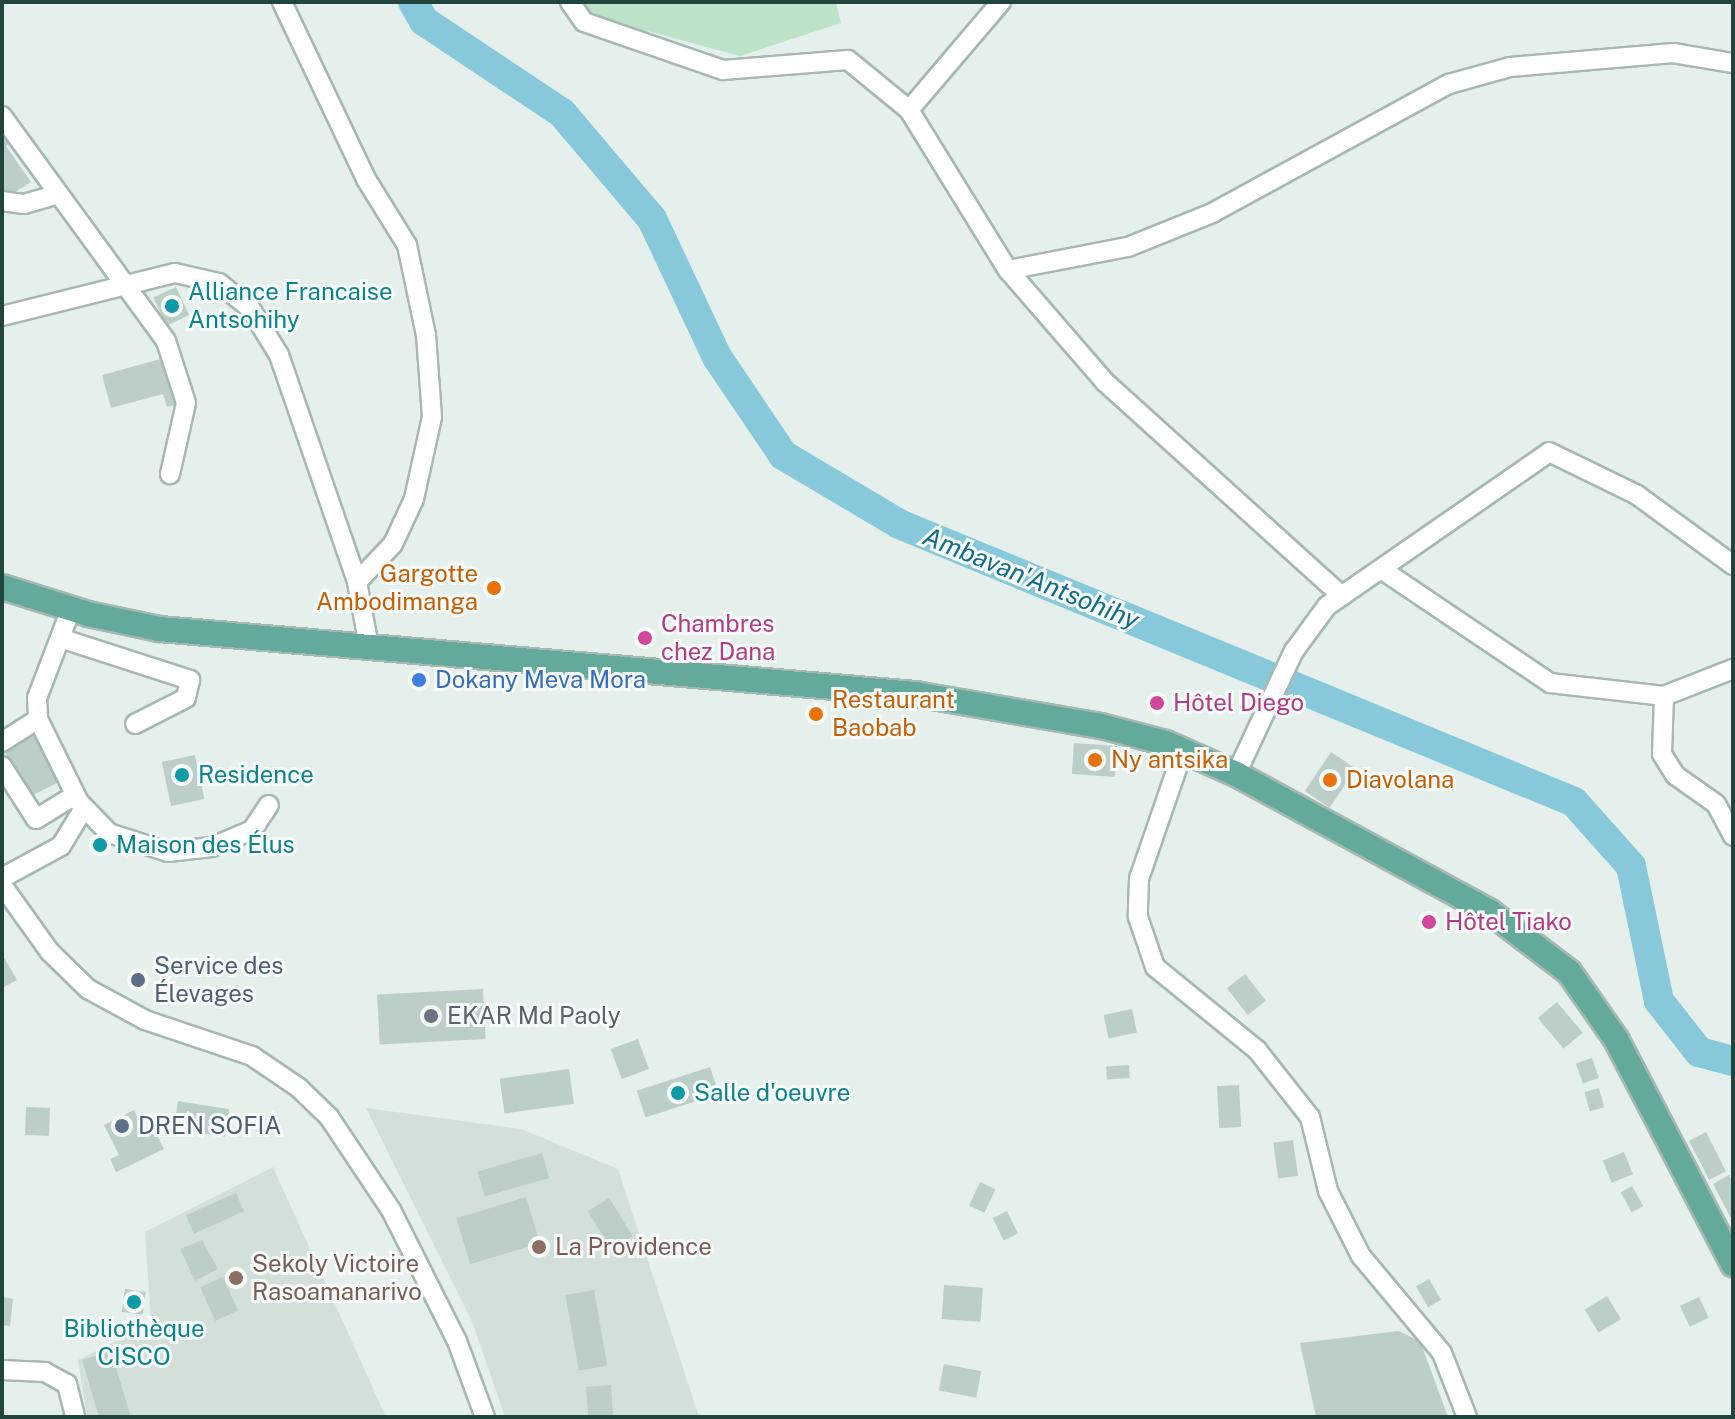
<!DOCTYPE html>
<meta charset="utf-8">
<style>
body{margin:0}
#map{position:relative;width:1735px;height:1419px;overflow:hidden;background:#e5efeb;font-family:"Public Sans",sans-serif}
div>[style]{position:absolute}
[style*='--x']{left:calc(var(--x)*1px);top:calc(var(--y)*1px);width:calc(var(--w)*1px);rotate:calc(var(--a)*1deg)}
.built>*{inset:0;background:#d3e0da}
.green>*{inset:0;background:#bce3c8}
.river>*{height:30px;margin:-15px;padding:0 15px;transform-origin:15px;border-radius:15px;background:#87c8da}
.building>*{inset:0;background:#bccec8;transform-origin:0 0}
.roads{filter:drop-shadow(2px 0 #a6b8b3) drop-shadow(-2px 0 #a6b8b3) drop-shadow(0 2px #a6b8b3) drop-shadow(0 -2px #a6b8b3)}
.minor>*{height:18px;margin:-9px;padding:0 9px;transform-origin:9px;border-radius:9px;background:#fff}
.major>*{height:24px;margin:-12px;padding:0 12px;transform-origin:12px;border-radius:12px;background:#64aa9c}
.dots>*{width:22px;height:22px;translate:-50% -50%;box-sizing:border-box;border:4px solid #f6fbf9;border-radius:50%}
span{translate:-50% -50%;white-space:nowrap;text-align:center;line-height:1.15;-webkit-text-stroke:6px #f6fbf9;paint-order:stroke}
.culture-label{font-size:24px;color:#0d838f}
.left{translate:0 -50%;text-align:left}
.food-label{font-size:24px;color:#c56008}
.right{translate:-100% -50%;text-align:right}
.hotel-label{font-size:24px;color:#b23c85}
.shop-label{font-size:24px;color:#366cbe}
.service-label{font-size:24px;color:#4e5e75}
.worship-label{font-size:24px;color:#5b616d}
.education-label{font-size:24px;color:#785e54}
.water-label{font-size:26px;color:#136d88;font-style:italic}
.frame{position:absolute;inset:0;border:4px solid #21443d;pointer-events:none}
</style>
<div id="map">
<div class="built">
<div style="clip-path:polygon(366px 1108px,521px 1129px,618px 1169px,699px 1417px,505px 1417px,473px 1324px)"></div>
<div style="clip-path:polygon(273px 1167px,386px 1417px,87px 1417px,78px 1360px,151px 1324px,145px 1232px)"></div>
</div>
<div class="green">
<div style="clip-path:polygon(580px 2px,836px 2px,841px 23px,740px 56px,584px 14px)"></div>
</div>
<div class="river">
<div style="--x:413;--y:2;--w:22;--a:60"></div>
<div style="--x:424;--y:21;--w:166;--a:33.7"></div>
<div style="--x:562;--y:113;--w:139;--a:49.7"></div>
<div style="--x:652;--y:219;--w:153;--a:64.8"></div>
<div style="--x:717;--y:357;--w:118;--a:56"></div>
<div style="--x:783;--y:455;--w:135;--a:30.7"></div>
<div style="--x:899;--y:524;--w:730;--a:22.38"></div>
<div style="--x:1574;--y:802;--w:86;--a:48.3"></div>
<div style="--x:1631;--y:866;--w:138;--a:78.3"></div>
<div style="--x:1659;--y:1001;--w:65;--a:51.9"></div>
<div style="--x:1699;--y:1052;--w:35;--a:15"></div>
</div>
<div class="building">
<div style="clip-path:polygon(2px 131px,10px 142px,6px 146px,31px 182px,9px 196px,2px 187px)"></div>
<div style="left:176px;top:287px;width:31px;height:25px;rotate:65deg"></div>
<div style="clip-path:polygon(168px 357px,181px 404px,167px 407px,163px 394px,111px 408px,102px 375px)"></div>
<div style="left:31px;top:730px;width:59px;height:33px;rotate:63deg"></div>
<div style="left:1074px;top:743px;width:43px;height:31px;rotate:4deg"></div>
<div style="left:1331px;top:752px;width:30px;height:47px;rotate:34deg"></div>
<div style="left:195px;top:755px;width:45px;height:34px;rotate:78deg"></div>
<div style="clip-path:polygon(2px 954px,17px 980px,2px 988px)"></div>
<div style="left:1245px;top:974px;width:34px;height:23px;rotate:52deg"></div>
<div style="left:483px;top:989px;width:50px;height:106px;rotate:87deg"></div>
<div style="left:1557px;top:1002px;width:40px;height:25px;rotate:50deg"></div>
<div style="left:1132px;top:1009px;width:24px;height:29px;rotate:78deg"></div>
<div style="left:638px;top:1039px;width:32px;height:29px;rotate:70deg"></div>
<div style="left:1592px;top:1058px;width:21px;height:17px;rotate:71deg"></div>
<div style="left:1129px;top:1065px;width:13px;height:23px;rotate:86deg"></div>
<div style="left:710px;top:1067px;width:28px;height:77px;rotate:72deg"></div>
<div style="left:569px;top:1069px;width:35px;height:70px;rotate:82deg"></div>
<div style="left:1239px;top:1085px;width:42px;height:22px;rotate:87deg"></div>
<div style="left:1599px;top:1088px;width:20px;height:15px;rotate:75deg"></div>
<div style="left:178px;top:1101px;width:52px;height:28px;rotate:9deg"></div>
<div style="left:26px;top:1107px;width:24px;height:28px;rotate:2deg"></div>
<div style="clip-path:polygon(134px 1110px,143px 1130px,152px 1125px,164px 1149px,116px 1172px,110px 1159px,119px 1155px,104px 1125px)"></div>
<div style="left:1706px;top:1132px;width:44px;height:19px;rotate:63deg"></div>
<div style="left:1293px;top:1140px;width:36px;height:20px;rotate:82deg"></div>
<div style="left:1624px;top:1152px;width:24px;height:23px;rotate:68deg"></div>
<div style="left:542px;top:1153px;width:26px;height:67px;rotate:74deg"></div>
<div style="clip-path:polygon(1729px 1175px,1733px 1182px,1733px 1222px,1713px 1184px)"></div>
<div style="left:980px;top:1182px;width:17px;height:26px;rotate:25deg"></div>
<div style="left:1632px;top:1186px;width:23px;height:13px;rotate:61deg"></div>
<div style="left:236px;top:1193px;width:20px;height:55px;rotate:66deg"></div>
<div style="left:526px;top:1197px;width:48px;height:73px;rotate:73deg"></div>
<div style="left:609px;top:1198px;width:45px;height:25px;rotate:58deg"></div>
<div style="left:1007px;top:1211px;width:25px;height:16px;rotate:64deg"></div>
<div style="clip-path:polygon(202px 1240px,218px 1269px,195px 1281px,180px 1249px)"></div>
<div style="left:223px;top:1277px;width:37px;height:25px;rotate:66deg"></div>
<div style="left:1429px;top:1279px;width:24px;height:15px;rotate:60deg"></div>
<div style="left:944px;top:1285px;width:39px;height:34px;rotate:4deg"></div>
<div style="left:125px;top:1289px;width:21px;height:23px;rotate:8deg"></div>
<div style="left:594px;top:1290px;width:77px;height:29px;rotate:80deg"></div>
<div style="left:1607px;top:1296px;width:27px;height:26px;rotate:59deg"></div>
<div style="clip-path:polygon(2px 1297px,13px 1299px,10px 1326px,2px 1325px)"></div>
<div style="left:1699px;top:1297px;width:23px;height:21px;rotate:65deg"></div>
<div style="clip-path:polygon(1398px 1331px,1420px 1341px,1448px 1417px,1316px 1417px,1300px 1343px)"></div>
<div style="clip-path:polygon(111px 1351px,131px 1417px,99px 1417px,82px 1360px)"></div>
<div style="left:944px;top:1364px;width:38px;height:27px;rotate:11deg"></div>
<div style="left:611px;top:1385px;width:32px;height:25px;rotate:86deg"></div>
</div>
<div class="roads">
<div class="minor">
<div style="--x:282;--y:2;--w:196;--a:64.6"></div>
<div style="--x:366;--y:179;--w:78;--a:58.2"></div>
<div style="--x:407;--y:245;--w:92;--a:78.1"></div>
<div style="--x:426;--y:335;--w:82;--a:85.8"></div>
<div style="--x:432;--y:417;--w:84;--a:102.4"></div>
<div style="--x:414;--y:499;--w:50;--a:115"></div>
<div style="--x:393;--y:544;--w:52;--a:133.5"></div>
<div style="--x:570;--y:2;--w:24;--a:55"></div>
<div style="--x:584;--y:22;--w:147;--a:19.1"></div>
<div style="--x:723;--y:70;--w:125;--a:-4.6"></div>
<div style="--x:848;--y:60;--w:79;--a:39.3"></div>
<div style="--x:909;--y:110;--w:188;--a:58.3"></div>
<div style="--x:1008;--y:270;--w:148;--a:49.1"></div>
<div style="--x:1105;--y:382;--w:319;--a:42.1"></div>
<div style="--x:909;--y:110;--w:142;--a:-49.6"></div>
<div style="--x:2;--y:116;--w:278;--a:53.9"></div>
<div style="--x:166;--y:341;--w:65;--a:72.1"></div>
<div style="--x:186;--y:403;--w:73;--a:102.7"></div>
<div style="--x:2;--y:201;--w:22;--a:8"></div>
<div style="--x:24;--y:204;--w:33;--a:-16"></div>
<div style="--x:1008;--y:270;--w:122;--a:-10.9"></div>
<div style="--x:1128;--y:247;--w:91;--a:-22"></div>
<div style="--x:1212;--y:213;--w:270;--a:-28.6"></div>
<div style="--x:1449;--y:84;--w:63;--a:-15.6"></div>
<div style="--x:1510;--y:67;--w:164;--a:-4.9"></div>
<div style="--x:1673;--y:53;--w:61;--a:9.5"></div>
<div style="--x:2;--y:316;--w:178;--a:-14"></div>
<div style="--x:175;--y:273;--w:45;--a:12.8"></div>
<div style="--x:219;--y:283;--w:40;--a:39"></div>
<div style="--x:250;--y:308;--w:55;--a:58.3"></div>
<div style="--x:279;--y:355;--w:240;--a:71"></div>
<div style="--x:357;--y:582;--w:66;--a:79.5"></div>
<div style="--x:1384;--y:571;--w:200;--a:34"></div>
<div style="--x:1550;--y:683;--w:115;--a:6.5"></div>
<div style="--x:1664;--y:696;--w:74;--a:-21.4"></div>
<div style="--x:71;--y:609;--w:95;--a:110.9"></div>
<div style="--x:37;--y:698;--w:21;--a:87"></div>
<div style="--x:38;--y:719;--w:93;--a:63.7"></div>
<div style="--x:79;--y:802;--w:43;--a:45.9"></div>
<div style="--x:109;--y:833;--w:62;--a:17.9"></div>
<div style="--x:168;--y:852;--w:44;--a:-6.5"></div>
<div style="--x:212;--y:847;--w:43;--a:-23"></div>
<div style="--x:252;--y:830;--w:30;--a:-56"></div>
<div style="--x:60;--y:638;--w:137;--a:17.9"></div>
<div style="--x:190;--y:680;--w:18;--a:103"></div>
<div style="--x:186;--y:698;--w:57;--a:153"></div>
<div style="--x:1664;--y:696;--w:58;--a:92"></div>
<div style="--x:1662;--y:754;--w:25;--a:58"></div>
<div style="--x:1675;--y:775;--w:50;--a:35.3"></div>
<div style="--x:1716;--y:804;--w:36;--a:62"></div>
<div style="--x:2;--y:742;--w:43;--a:-32.6"></div>
<div style="--x:1183;--y:751;--w:135;--a:109"></div>
<div style="--x:1139;--y:879;--w:38;--a:92"></div>
<div style="--x:1138;--y:917;--w:53;--a:71.2"></div>
<div style="--x:1155;--y:967;--w:132;--a:39.1"></div>
<div style="--x:1257;--y:1050;--w:85;--a:51.7"></div>
<div style="--x:1310;--y:1117;--w:76;--a:76.3"></div>
<div style="--x:1328;--y:1191;--w:73;--a:63.1"></div>
<div style="--x:1361;--y:1256;--w:126;--a:50.1"></div>
<div style="--x:1442;--y:1353;--w:69;--a:68.7"></div>
<div style="--x:2;--y:766;--w:63;--a:57.3"></div>
<div style="--x:36;--y:819;--w:46;--a:-31.6"></div>
<div style="--x:1236;--y:774;--w:136;--a:-64.8"></div>
<div style="--x:1294;--y:651;--w:56;--a:-53.7"></div>
<div style="--x:1327;--y:606;--w:270;--a:-34.7"></div>
<div style="--x:1549;--y:452;--w:98;--a:26"></div>
<div style="--x:1637;--y:495;--w:119;--a:36.1"></div>
<div style="--x:2;--y:878;--w:67;--a:-28.5"></div>
<div style="--x:61;--y:846;--w:44;--a:-58.8"></div>
<div style="--x:2;--y:885;--w:82;--a:54.4"></div>
<div style="--x:50;--y:952;--w:53;--a:44.2"></div>
<div style="--x:88;--y:989;--w:65;--a:28.5"></div>
<div style="--x:145;--y:1020;--w:113;--a:18.6"></div>
<div style="--x:252;--y:1056;--w:57;--a:34.2"></div>
<div style="--x:299;--y:1088;--w:42;--a:44"></div>
<div style="--x:329;--y:1117;--w:112;--a:56.3"></div>
<div style="--x:391;--y:1210;--w:147;--a:63.3"></div>
<div style="--x:457;--y:1341;--w:81;--a:69.8"></div>
<div style="--x:2;--y:1370;--w:43;--a:2.7"></div>
<div style="--x:45;--y:1372;--w:25;--a:29"></div>
<div style="--x:67;--y:1384;--w:34;--a:76"></div>
</div>
<div class="major">
<div style="--x:2;--y:587;--w:90;--a:17.4"></div>
<div style="--x:88;--y:614;--w:74;--a:11.8"></div>
<div style="--x:160;--y:629;--w:758;--a:4.92"></div>
<div style="--x:915;--y:694;--w:189;--a:9.8"></div>
<div style="--x:1101;--y:726;--w:67;--a:14.7"></div>
<div style="--x:1166;--y:743;--w:77;--a:23.9"></div>
<div style="--x:1236;--y:774;--w:289;--a:28.5"></div>
<div style="--x:1490;--y:912;--w:99;--a:37.2"></div>
<div style="--x:1569;--y:972;--w:82;--a:55"></div>
<div style="--x:1616;--y:1039;--w:254;--a:62.5"></div>
</div>
</div>
<div class="dots">
<div style="left:172px;top:306px;background:#0f9aa8"></div>
<div style="left:494px;top:588px;background:#e8710a"></div>
<div style="left:645px;top:638px;background:#d1479c"></div>
<div style="left:419px;top:680px;background:#3f7fe0"></div>
<div style="left:1157px;top:703px;background:#d1479c"></div>
<div style="left:816px;top:714px;background:#e8710a"></div>
<div style="left:1095px;top:760px;background:#e8710a"></div>
<div style="left:182px;top:775px;background:#0f9aa8"></div>
<div style="left:1330px;top:780px;background:#e8710a"></div>
<div style="left:100px;top:845px;background:#0f9aa8"></div>
<div style="left:1429px;top:922px;background:#d1479c"></div>
<div style="left:138px;top:980px;background:#5c6f8a"></div>
<div style="left:431px;top:1016px;background:#6b7280"></div>
<div style="left:678px;top:1093px;background:#0f9aa8"></div>
<div style="left:122px;top:1126px;background:#5c6f8a"></div>
<div style="left:539px;top:1247px;background:#8d6e63"></div>
<div style="left:236px;top:1278px;background:#8d6e63"></div>
<div style="left:134px;top:1302px;background:#0f9aa8"></div>
</div>
<div class="culture-label">
<span class="left" style="left:188px;top:306px">Alliance Francaise<br>Antsohihy</span>
<span class="left" style="left:198px;top:775px">Residence</span>
<span class="left" style="left:116px;top:845px">Maison des Élus</span>
<span class="left" style="left:694px;top:1093px">Salle d'oeuvre</span>
<span style="left:134px;top:1343px">Bibliothèque<br>CISCO</span>
</div>
<div class="food-label">
<span class="right" style="left:478px;top:588px">Gargotte<br>Ambodimanga</span>
<span class="left" style="left:832px;top:714px">Restaurant<br>Baobab</span>
<span class="left" style="left:1111px;top:760px">Ny antsika</span>
<span class="left" style="left:1346px;top:780px">Diavolana</span>
</div>
<div class="hotel-label">
<span class="left" style="left:661px;top:638px">Chambres<br>chez Dana</span>
<span class="left" style="left:1173px;top:703px">Hôtel Diego</span>
<span class="left" style="left:1445px;top:922px">Hôtel Tiako</span>
</div>
<div class="shop-label">
<span class="left" style="left:435px;top:680px">Dokany Meva Mora</span>
</div>
<div class="service-label">
<span class="left" style="left:154px;top:980px">Service des<br>Élevages</span>
<span class="left" style="left:138px;top:1126px">DREN SOFIA</span>
</div>
<div class="worship-label">
<span class="left" style="left:447px;top:1016px">EKAR Md Paoly</span>
</div>
<div class="education-label">
<span class="left" style="left:555px;top:1247px">La Providence</span>
<span class="left" style="left:252px;top:1278px">Sekoly Victoire<br>Rasoamanarivo</span>
</div>
<div class="water-label">
<span style="left:1031px;top:578px;rotate:22deg">Ambavan'Antsohihy</span>
</div>
<div class="frame"></div>
</div>
